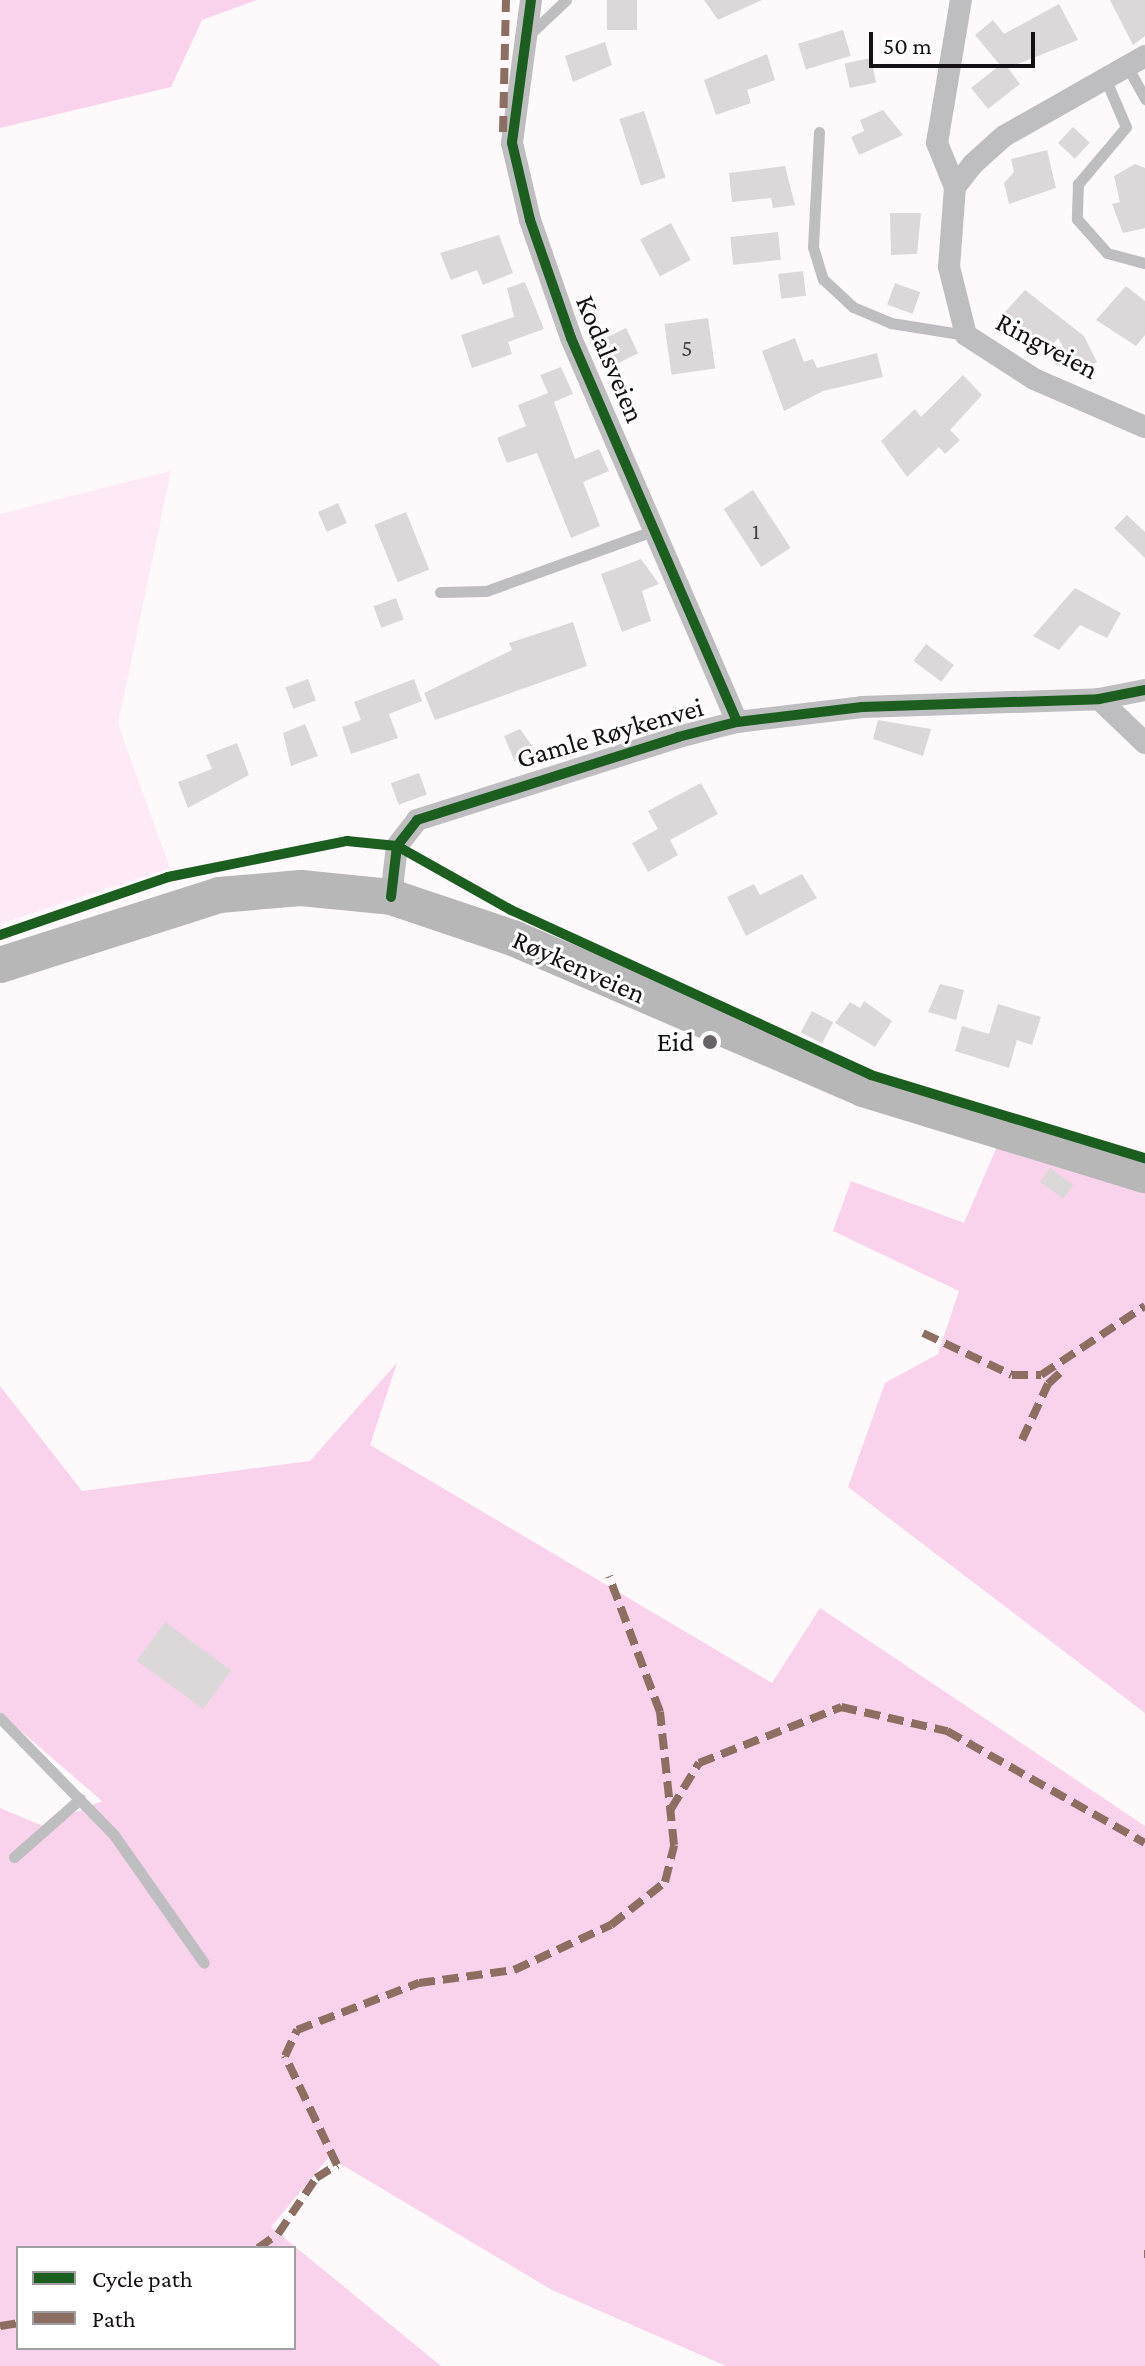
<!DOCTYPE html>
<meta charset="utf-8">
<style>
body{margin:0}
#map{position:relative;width:1145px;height:2366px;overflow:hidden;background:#fefafc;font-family:"Crimson Pro",serif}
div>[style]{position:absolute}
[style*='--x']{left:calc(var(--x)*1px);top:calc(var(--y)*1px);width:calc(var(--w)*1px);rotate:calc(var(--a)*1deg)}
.green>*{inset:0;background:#feeaf6}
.forest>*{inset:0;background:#f9d3eb}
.building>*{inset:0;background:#dcd8da;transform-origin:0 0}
.lane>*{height:11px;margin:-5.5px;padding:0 5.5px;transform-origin:5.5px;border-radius:5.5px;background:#bebec0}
.street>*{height:22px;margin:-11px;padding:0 11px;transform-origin:11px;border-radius:11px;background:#bebec0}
.primary>*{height:36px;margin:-18px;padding:0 18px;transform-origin:18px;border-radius:18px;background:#b7b7b8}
.quiet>*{height:8px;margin-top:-4px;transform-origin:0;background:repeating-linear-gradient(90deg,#8d6e63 0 16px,transparent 0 24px)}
.cycleway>*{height:10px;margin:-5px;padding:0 5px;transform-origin:5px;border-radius:5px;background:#1b5e20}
.dots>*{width:22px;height:22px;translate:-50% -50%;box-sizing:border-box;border:4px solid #fff;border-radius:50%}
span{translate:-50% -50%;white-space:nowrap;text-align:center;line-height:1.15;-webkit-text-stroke:6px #fff;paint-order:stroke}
.number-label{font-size:24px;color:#474245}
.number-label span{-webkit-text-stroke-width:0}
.street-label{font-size:28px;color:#151013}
.poi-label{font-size:28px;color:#151013}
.right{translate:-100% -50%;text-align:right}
.legend{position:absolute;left:16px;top:2246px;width:280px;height:104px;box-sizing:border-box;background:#fff;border:2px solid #a19fa1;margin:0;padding:10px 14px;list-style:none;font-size:24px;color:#151013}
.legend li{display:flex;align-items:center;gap:16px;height:40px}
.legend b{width:40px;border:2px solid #a19fa1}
.scale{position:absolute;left:869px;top:32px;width:166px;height:36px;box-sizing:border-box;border:4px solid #151013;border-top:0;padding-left:10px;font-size:24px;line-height:28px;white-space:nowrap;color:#151013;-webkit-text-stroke:6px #fff;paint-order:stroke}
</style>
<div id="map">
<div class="green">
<div style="clip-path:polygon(171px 471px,118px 724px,170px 868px,0 924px,0 514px)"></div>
</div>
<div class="forest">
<div style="clip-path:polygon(0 0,257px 0,202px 20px,171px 87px,0 128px)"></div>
<div style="clip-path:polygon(999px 1142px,1145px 1191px,1145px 1713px,848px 1487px,885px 1383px,938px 1354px,959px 1291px,833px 1231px,851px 1181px,964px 1223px)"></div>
<div style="clip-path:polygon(evenodd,397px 1363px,370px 1445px,772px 1683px,820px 1608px,1145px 1826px,1145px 2366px,726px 2366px,552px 2290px,329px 2157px,271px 2227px,441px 2366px,0 2366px,0 1808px,43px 1826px,102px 1801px,0 1713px,0 1386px,82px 1491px,310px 1461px,397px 1363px,18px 2248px,294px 2248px,294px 2348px,18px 2348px,18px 2248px)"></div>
</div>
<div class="building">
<div style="left:607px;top:0;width:30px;height:30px"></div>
<div style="clip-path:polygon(704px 0,762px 0,718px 20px)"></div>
<div style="clip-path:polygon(1110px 0,1145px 0,1145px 36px,1133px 45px)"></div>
<div style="clip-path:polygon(1059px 4px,1078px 40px,1008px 68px,1020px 84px,988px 109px,971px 88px,1000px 65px,975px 35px,993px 20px,1004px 34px)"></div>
<div style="left:843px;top:30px;width:27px;height:47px;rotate:73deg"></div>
<div style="clip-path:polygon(605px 42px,612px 65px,573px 82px,565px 56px)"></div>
<div style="clip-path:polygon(767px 54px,775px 80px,747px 90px,751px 103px,716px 115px,704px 80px)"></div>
<div style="left:871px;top:58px;width:25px;height:27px;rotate:78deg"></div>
<div style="clip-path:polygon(883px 110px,903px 135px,859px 155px,851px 137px,864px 131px,860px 120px)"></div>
<div style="left:644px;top:111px;width:70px;height:26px;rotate:72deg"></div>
<div style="left:1073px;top:127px;width:23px;height:22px;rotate:43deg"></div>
<div style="clip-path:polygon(1047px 150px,1056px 188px,1009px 204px,1004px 183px,1014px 172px,1011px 159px)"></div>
<div style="clip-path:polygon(1135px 164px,1145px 168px,1145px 228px,1123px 233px,1112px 204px,1120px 202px,1114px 176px)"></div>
<div style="clip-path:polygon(785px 166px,795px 205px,773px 208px,771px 198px,732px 202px,729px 173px)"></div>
<div style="clip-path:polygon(890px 213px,921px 213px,917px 254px,891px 255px)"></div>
<div style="left:671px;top:223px;width:42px;height:35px;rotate:62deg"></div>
<div style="left:778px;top:232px;width:28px;height:48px;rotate:84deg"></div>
<div style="clip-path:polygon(499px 235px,513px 273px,483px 285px,477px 270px,451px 280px,440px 253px)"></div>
<div style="left:803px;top:271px;width:25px;height:25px;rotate:83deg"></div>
<div style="clip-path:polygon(525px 282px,544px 329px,508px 342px,512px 354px,472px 368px,461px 335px,514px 317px,507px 288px)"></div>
<div style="left:895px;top:283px;width:27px;height:23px;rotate:20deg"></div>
<div style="clip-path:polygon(1126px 286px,1145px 301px,1145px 335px,1136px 346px,1096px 320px)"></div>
<div style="clip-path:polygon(1025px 290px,1084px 336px,1097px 362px,1077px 372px,1058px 338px,1046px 352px,1004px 313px)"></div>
<div style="left:708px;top:318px;width:51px;height:44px;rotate:82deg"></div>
<div style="left:626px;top:328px;width:28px;height:25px;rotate:64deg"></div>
<div style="clip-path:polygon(795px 338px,804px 362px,813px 359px,817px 368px,877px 353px,883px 377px,823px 391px,784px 411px,762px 351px)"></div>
<div style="clip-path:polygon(561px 367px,573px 394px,554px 402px,575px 459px,599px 449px,609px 471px,583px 482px,600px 526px,571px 538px,537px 453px,507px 463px,497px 438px,526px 426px,518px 405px,548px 393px,540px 375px)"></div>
<div style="clip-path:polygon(963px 375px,982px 395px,950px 430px,960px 440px,945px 454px,939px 447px,907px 477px,881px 441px,915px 409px,921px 417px)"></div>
<div style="left:753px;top:490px;width:69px;height:35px;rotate:57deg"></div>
<div style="left:338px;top:503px;width:22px;height:22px;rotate:66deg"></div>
<div style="left:406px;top:512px;width:62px;height:34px;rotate:68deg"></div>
<div style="clip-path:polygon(1127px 515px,1145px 532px,1145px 558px,1114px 528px)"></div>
<div style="clip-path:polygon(641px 559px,659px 584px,642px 591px,651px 621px,622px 632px,601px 574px)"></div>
<div style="clip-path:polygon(1075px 588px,1121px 613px,1107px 638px,1080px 625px,1059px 650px,1033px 636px)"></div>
<div style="left:396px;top:598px;width:23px;height:24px;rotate:70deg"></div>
<div style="clip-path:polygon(573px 622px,587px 666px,435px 720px,424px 693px,512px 650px,509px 643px)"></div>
<div style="left:926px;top:644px;width:35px;height:21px;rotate:37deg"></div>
<div style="left:308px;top:679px;width:23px;height:24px;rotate:70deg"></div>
<div style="clip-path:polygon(414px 679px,422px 701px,389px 714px,398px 738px,351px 754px,342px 727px,361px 720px,354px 702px)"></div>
<div style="clip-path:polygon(878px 720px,931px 729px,923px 756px,873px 739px)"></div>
<div style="clip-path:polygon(305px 724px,318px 756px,291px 766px,283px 733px)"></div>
<div style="clip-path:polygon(520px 729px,537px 753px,515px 762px,504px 736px)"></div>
<div style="clip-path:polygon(237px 743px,249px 775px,188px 808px,178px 782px,212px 769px,206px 755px)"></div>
<div style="left:419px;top:773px;width:23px;height:30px;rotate:70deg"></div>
<div style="clip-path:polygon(701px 783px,718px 814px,670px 840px,678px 855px,648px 872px,632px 843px,658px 829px,648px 811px)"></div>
<div style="clip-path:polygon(802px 874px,817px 898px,746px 936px,727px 897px,754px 884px,760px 895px)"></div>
<div style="clip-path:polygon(940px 984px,964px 990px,956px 1020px,928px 1012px)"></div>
<div style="clip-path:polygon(864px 1001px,892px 1021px,875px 1047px,835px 1023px,850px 1002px,860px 1008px)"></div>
<div style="clip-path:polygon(998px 1004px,1041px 1017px,1032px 1045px,1017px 1040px,1009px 1068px,955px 1051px,962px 1026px,989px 1034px)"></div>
<div style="left:812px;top:1011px;width:24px;height:24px;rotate:28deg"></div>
<div style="left:1050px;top:1168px;width:29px;height:17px;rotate:36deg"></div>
<div style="left:165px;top:1622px;width:82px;height:48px;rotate:36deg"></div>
</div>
<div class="lane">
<div style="--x:531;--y:33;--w:48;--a:-43.3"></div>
<div style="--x:1127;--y:66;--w:38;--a:61"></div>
<div style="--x:1105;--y:78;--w:53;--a:66.8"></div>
<div style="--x:1126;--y:127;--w:75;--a:130.1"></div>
<div style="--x:1078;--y:184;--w:35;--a:92"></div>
<div style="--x:1077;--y:219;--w:45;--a:48.6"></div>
<div style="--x:1107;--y:253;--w:39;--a:15"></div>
<div style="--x:819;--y:132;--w:115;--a:93"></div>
<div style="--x:813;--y:247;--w:34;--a:73"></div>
<div style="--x:823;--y:279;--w:41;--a:43"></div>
<div style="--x:853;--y:307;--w:41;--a:22.8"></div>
<div style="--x:891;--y:323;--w:76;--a:9.1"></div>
<div style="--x:440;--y:592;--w:46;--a:-1.2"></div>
<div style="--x:486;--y:591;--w:183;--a:-19.8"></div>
<div style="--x:0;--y:1718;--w:163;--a:45.7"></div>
<div style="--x:114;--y:1835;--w:156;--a:54.9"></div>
<div style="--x:14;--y:1857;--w:88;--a:-41.3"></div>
</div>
<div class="street">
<div style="--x:531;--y:0;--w:144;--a:97.6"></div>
<div style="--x:512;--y:143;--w:79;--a:76.8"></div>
<div style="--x:530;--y:220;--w:125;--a:70.8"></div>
<div style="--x:571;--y:338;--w:418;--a:66.6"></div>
<div style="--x:1145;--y:56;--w:162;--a:150.4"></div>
<div style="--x:1004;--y:136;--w:42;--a:137.9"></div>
<div style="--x:973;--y:164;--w:29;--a:128"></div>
<div style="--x:955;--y:187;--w:80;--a:94.3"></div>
<div style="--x:949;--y:267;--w:70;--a:76"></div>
<div style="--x:966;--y:335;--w:81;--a:32.9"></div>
<div style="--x:1034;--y:379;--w:121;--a:23.4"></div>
<div style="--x:955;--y:187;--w:48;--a:-112.2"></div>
<div style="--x:937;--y:143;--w:145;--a:-80.5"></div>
<div style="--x:1099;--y:699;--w:64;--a:43.7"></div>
<div style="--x:391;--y:897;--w:51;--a:-83.3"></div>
<div style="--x:397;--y:846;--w:33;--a:-52"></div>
<div style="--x:417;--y:820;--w:274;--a:-17.6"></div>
<div style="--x:678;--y:737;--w:61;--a:-14.3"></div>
<div style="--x:737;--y:722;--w:126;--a:-6.8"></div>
<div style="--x:862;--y:707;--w:237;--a:-1.9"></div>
<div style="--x:1099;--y:699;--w:47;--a:-11.1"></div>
</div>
<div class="primary">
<div style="--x:0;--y:965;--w:230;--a:-17.7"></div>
<div style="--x:219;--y:895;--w:82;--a:-4.9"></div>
<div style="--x:301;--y:888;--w:90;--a:5.7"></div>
<div style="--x:391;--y:897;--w:129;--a:18.6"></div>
<div style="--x:513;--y:938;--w:381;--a:23.3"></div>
<div style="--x:863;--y:1089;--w:295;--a:17"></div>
</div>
<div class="quiet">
<div style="--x:503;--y:132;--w:132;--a:-88.7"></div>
<div style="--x:923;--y:1333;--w:98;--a:25.3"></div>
<div style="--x:1012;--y:1375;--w:29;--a:0"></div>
<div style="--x:1041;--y:1375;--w:125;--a:-33.6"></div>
<div style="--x:1022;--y:1440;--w:62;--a:-65.1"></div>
<div style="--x:1048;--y:1384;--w:23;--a:-43"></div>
<div style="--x:671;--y:1809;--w:54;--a:-58.7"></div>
<div style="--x:699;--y:1763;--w:153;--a:-21.5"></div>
<div style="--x:841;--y:1707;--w:109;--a:12.8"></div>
<div style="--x:947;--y:1731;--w:227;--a:29.5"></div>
<div style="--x:258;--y:2248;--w:24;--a:-35"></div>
<div style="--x:278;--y:2234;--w:68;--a:-55.8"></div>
<div style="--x:316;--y:2178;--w:25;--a:-32"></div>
<div style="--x:337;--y:2165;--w:121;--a:-115.5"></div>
<div style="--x:285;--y:2056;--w:29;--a:-65"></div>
<div style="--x:297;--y:2030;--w:131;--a:-21.1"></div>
<div style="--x:419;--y:1983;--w:96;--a:-7.8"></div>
<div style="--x:514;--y:1970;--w:107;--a:-24.9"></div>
<div style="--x:611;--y:1925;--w:69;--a:-38.5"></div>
<div style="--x:665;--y:1882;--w:38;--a:-76"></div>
<div style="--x:674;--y:1845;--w:134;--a:-96"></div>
<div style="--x:660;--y:1712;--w:145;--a:-110.6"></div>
<div style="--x:1144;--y:2254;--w:1;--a:0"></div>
<div style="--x:0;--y:2326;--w:18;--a:-9"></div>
</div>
<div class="cycleway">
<div style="--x:531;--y:0;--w:144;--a:97.6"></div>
<div style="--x:512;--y:143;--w:79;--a:76.8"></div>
<div style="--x:530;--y:220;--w:125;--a:70.8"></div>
<div style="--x:571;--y:338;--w:418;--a:66.6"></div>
<div style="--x:391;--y:897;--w:51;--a:-83.3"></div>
<div style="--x:397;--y:846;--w:33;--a:-52"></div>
<div style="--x:417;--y:820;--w:274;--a:-17.6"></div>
<div style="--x:678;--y:737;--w:61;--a:-14.3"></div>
<div style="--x:737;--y:722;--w:126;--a:-6.8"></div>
<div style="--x:862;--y:707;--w:237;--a:-1.9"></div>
<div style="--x:1099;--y:699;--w:47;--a:-11.1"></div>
<div style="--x:0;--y:935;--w:178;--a:-19"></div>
<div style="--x:168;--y:877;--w:183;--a:-11.4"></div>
<div style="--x:347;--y:841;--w:50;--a:5.7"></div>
<div style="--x:397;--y:846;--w:131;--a:29.3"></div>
<div style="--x:511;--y:910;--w:396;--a:24.6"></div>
<div style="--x:871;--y:1075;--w:286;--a:16.9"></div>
</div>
<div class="dots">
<div style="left:710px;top:1042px;background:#676265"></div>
</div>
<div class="number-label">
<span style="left:687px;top:348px">5</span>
<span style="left:756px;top:531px">1</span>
</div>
<div class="street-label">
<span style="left:1047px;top:346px;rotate:28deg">Ringveien</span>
<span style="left:610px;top:359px;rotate:67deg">Kodalsveien</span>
<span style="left:610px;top:733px;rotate:-16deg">Gamle Røykenvei</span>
<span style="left:579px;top:967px;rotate:24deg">Røykenveien</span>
</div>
<div class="poi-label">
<span class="right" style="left:694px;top:1042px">Eid</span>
</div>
<ul class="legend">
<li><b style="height:10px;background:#1b5e20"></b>Cycle path</li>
<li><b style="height:10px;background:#8d6e63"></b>Path</li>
</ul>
<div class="scale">50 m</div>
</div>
